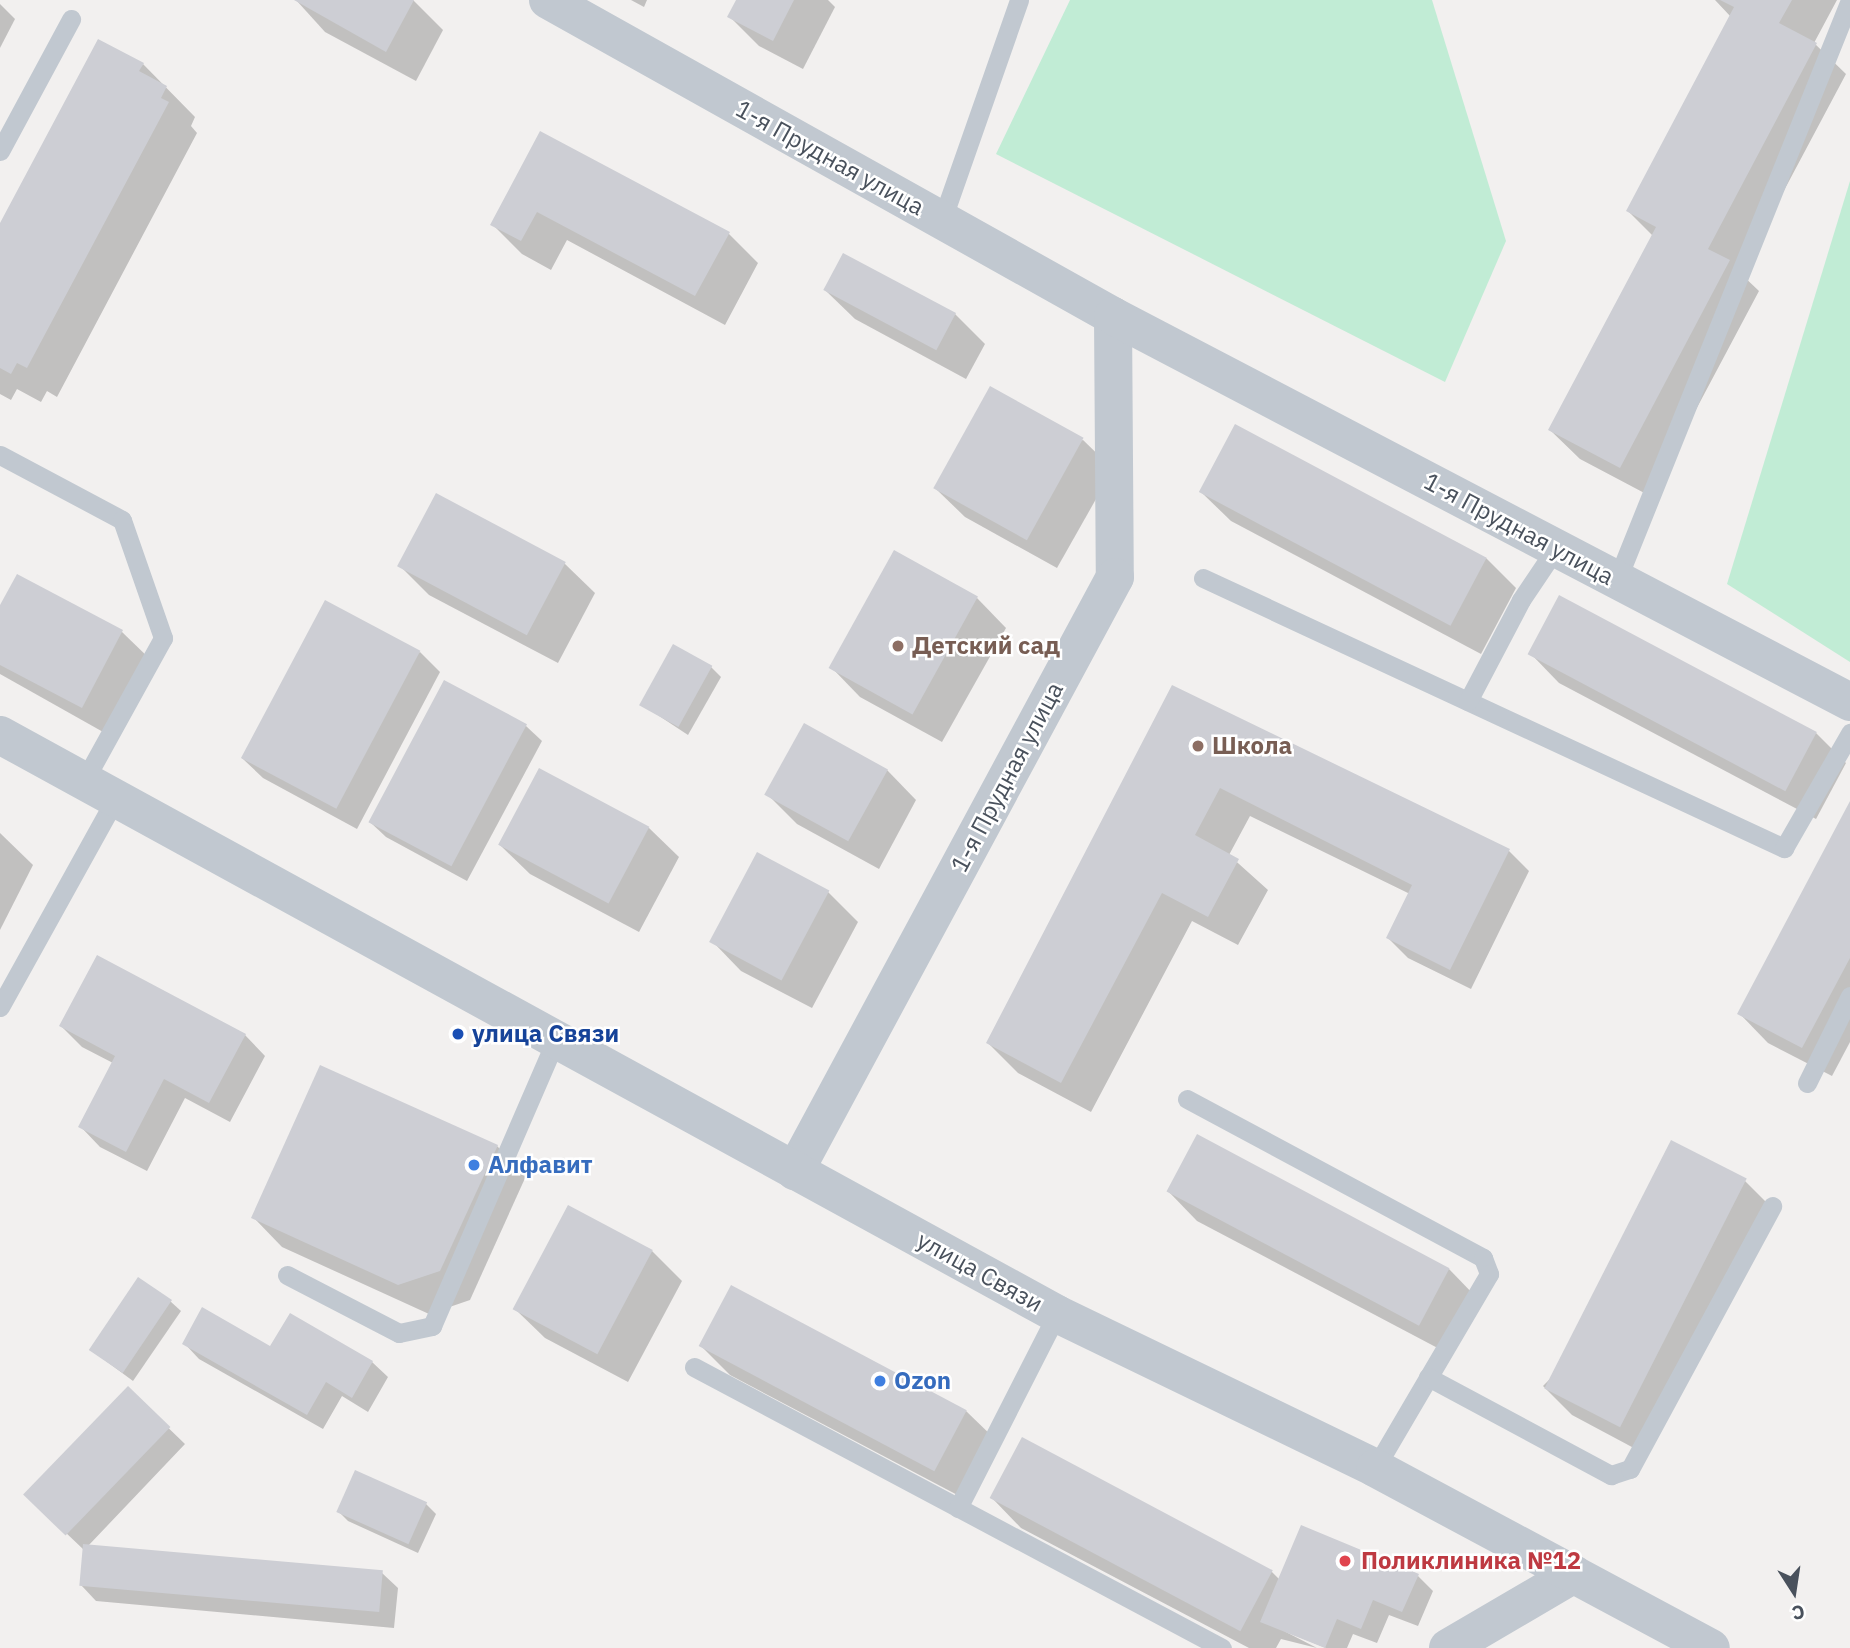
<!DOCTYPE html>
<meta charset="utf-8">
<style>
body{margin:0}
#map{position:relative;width:1850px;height:1648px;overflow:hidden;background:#f2f0ef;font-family:"IBM Plex Sans",sans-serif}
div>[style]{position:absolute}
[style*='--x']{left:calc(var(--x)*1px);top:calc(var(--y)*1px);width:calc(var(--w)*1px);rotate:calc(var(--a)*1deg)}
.green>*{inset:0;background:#c1ecd5}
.shadow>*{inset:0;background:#0003}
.building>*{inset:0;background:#cdced4;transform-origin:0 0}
.service>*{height:19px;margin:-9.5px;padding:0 9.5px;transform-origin:9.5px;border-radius:9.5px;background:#c1c8d0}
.minor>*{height:38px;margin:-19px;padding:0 19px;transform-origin:19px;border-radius:19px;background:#c1c8d0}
.tertiary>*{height:38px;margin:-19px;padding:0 19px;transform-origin:19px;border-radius:19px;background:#c1c8d0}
.dots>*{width:19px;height:19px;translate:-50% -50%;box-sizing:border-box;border:4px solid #fff;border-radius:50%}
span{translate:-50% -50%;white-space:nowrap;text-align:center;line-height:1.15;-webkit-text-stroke:5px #fff;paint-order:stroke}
.street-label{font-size:24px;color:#49515c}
.education-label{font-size:24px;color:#785e54;font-weight:700}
.left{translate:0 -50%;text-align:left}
.transit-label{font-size:24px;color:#164399;font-weight:700}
.shop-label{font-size:24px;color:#366cbe;font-weight:700}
.health-label{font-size:24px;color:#be3a42;font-weight:700}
.north{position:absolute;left:1759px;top:1557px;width:70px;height:70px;-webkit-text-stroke:5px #fff;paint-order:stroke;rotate:168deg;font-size:19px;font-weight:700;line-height:28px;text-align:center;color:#49515c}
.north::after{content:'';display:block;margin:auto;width:24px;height:32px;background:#49515c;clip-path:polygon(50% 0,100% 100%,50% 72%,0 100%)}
</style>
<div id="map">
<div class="green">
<div style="clip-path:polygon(1070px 0,1432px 0,1506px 241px,1445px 382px,996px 154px)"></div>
<div style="clip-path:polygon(1850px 181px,1850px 662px,1727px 584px)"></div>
</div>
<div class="shadow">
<div style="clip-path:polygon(296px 0,413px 0,443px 30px,416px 81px,325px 32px)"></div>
<div style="clip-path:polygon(631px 0,647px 0,644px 7px)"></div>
<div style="clip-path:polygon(738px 0,828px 0,835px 7px,803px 69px,759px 46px,729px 16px)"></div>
<div style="clip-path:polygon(1715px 0,1837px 0,1814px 43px,1846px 74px,1740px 273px,1759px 291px,1650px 496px,1580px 459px,1550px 430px,1653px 236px,1628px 211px,1731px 17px)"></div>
<div style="clip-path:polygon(0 4px,15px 19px,0 48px)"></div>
<div style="clip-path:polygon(143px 64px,195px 117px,191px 126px,197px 133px,57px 397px,47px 391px,41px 402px,17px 389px,11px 400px,0 394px,0 227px)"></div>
<div style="clip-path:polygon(541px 133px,728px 233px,758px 263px,725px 325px,567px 240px,551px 270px,522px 254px,492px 224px)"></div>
<div style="clip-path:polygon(825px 290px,955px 314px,985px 344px,966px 379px,855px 319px)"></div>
<div style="clip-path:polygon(1083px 440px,1113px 469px,1057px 568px,965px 517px,935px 488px)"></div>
<div style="clip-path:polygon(1201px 492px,1486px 558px,1516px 588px,1481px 654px,1231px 521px)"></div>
<div style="clip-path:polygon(436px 496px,565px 564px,595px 593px,558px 663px,429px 595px,399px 565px)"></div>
<div style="clip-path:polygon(17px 576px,122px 632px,152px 661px,112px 737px,0 674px,0 609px)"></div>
<div style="clip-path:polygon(977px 598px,1006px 628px,942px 742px,860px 697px,831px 667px)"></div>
<div style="clip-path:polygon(420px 652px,440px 672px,357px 829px,263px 778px,242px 758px)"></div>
<div style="clip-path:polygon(1530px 653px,1816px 733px,1846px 763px,1816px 819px,1559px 683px)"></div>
<div style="clip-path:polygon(711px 667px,721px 677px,688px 735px,641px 704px)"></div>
<div style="clip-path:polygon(445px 683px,526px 726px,542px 741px,467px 881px,386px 837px,370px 822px)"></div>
<div style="clip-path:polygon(1173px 687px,1509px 851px,1529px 871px,1471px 989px,1408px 958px,1388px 938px,1410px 894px,1250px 816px,1229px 855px,1268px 890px,1238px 945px,1192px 921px,1091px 1112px,1018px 1073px,988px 1043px)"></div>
<div style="clip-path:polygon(887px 770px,916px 800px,879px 869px,797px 824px,767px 794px)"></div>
<div style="clip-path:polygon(1850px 805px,1850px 1042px,1832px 1076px,1768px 1043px,1739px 1013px)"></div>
<div style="clip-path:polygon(649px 828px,679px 857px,639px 932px,530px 874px,500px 845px)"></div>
<div style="clip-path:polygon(0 833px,33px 865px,0 930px)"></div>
<div style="clip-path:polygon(828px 892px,858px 922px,812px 1008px,741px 971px,712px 941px)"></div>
<div style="clip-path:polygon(61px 1026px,245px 1035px,265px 1056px,230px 1122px,185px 1098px,147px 1171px,100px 1147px,80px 1126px,113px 1063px,82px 1047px)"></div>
<div style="clip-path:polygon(497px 1146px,526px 1176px,470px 1300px,429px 1314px,282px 1247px,253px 1217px)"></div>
<div style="clip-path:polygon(1745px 1181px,1774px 1210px,1645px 1454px,1572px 1415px,1543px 1386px)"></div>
<div style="clip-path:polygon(1168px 1191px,1449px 1269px,1478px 1299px,1449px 1354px,1197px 1221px)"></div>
<div style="clip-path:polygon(652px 1251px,682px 1281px,628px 1382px,545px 1338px,515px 1309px)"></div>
<div style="clip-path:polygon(170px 1301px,181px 1311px,133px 1381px,91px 1350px)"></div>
<div style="clip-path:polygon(184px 1343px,372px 1362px,388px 1377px,368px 1412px,342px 1396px,323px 1429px,199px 1359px)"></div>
<div style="clip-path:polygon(701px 1346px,966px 1411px,996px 1440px,965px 1499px,730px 1375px)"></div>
<div style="clip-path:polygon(128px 1389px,185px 1444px,88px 1546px,382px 1573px,398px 1588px,394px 1628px,96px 1601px,81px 1585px,84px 1550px,43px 1511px)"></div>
<div style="clip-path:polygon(992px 1498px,1271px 1571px,1280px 1580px,1418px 1576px,1433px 1591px,1418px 1626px,1389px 1615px,1377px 1643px,1353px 1634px,1347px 1648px,1326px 1648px,1284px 1631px,1317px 1648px,1281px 1639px,1276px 1648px,1249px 1648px,1021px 1528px)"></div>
<div style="clip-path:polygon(426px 1504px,436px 1514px,418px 1553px,348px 1521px,338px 1511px)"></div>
</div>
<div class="building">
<div style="clip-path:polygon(294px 0,414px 0,386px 52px)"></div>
<div style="clip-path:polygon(736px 0,794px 0,773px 41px,727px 17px)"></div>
<div style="clip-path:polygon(1720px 0,1792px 0,1779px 23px,1817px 43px,1708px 249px,1730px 260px,1620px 468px,1548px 430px,1656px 227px,1626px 211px,1734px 7px)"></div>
<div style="clip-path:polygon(98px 39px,144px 63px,139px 71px,167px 86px,161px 98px,169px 102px,27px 368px,17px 363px,11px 374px,0 368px,0 223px)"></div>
<div style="clip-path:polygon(540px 131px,730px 232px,695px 296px,537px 212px,521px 241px,490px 225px)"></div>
<div style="left:843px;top:253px;width:128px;height:42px;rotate:28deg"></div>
<div style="left:990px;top:386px;width:107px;height:117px;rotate:29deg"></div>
<div style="left:1235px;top:424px;width:285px;height:77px;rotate:28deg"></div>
<div style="left:436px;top:493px;width:147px;height:83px;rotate:28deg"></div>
<div style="left:894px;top:550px;width:96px;height:135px;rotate:29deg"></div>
<div style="clip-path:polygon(17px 574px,123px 630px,82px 708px,0 665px,0 605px)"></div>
<div style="left:1559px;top:595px;width:292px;height:67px;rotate:28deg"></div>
<div style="left:325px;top:600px;width:108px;height:179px;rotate:28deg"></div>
<div style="left:673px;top:644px;width:45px;height:70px;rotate:29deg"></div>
<div style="left:444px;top:680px;width:94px;height:161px;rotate:28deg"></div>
<div style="clip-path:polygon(1172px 685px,1510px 849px,1450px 970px,1386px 938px,1412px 885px,1220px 788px,1195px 835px,1239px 859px,1208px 917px,1162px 893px,1061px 1083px,986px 1043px)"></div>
<div style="left:804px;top:723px;width:96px;height:82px;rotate:29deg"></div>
<div style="left:539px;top:768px;width:125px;height:87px;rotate:28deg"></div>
<div style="clip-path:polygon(1850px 801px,1850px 958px,1802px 1048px,1737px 1014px)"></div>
<div style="left:757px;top:852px;width:82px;height:102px;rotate:28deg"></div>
<div style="clip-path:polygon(97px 955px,246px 1034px,209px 1103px,164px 1079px,126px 1152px,78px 1127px,115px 1056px,59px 1026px)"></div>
<div style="clip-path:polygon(320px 1065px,498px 1145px,440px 1271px,398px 1285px,251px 1218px)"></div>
<div style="left:1197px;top:1134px;width:286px;height:65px;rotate:28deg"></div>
<div style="left:1671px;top:1140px;width:85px;height:279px;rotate:27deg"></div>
<div style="left:568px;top:1205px;width:96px;height:118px;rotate:28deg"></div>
<div style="left:138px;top:1277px;width:41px;height:88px;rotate:34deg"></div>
<div style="left:731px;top:1285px;width:267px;height:69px;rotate:28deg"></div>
<div style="clip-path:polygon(202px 1307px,270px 1346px,290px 1313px,373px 1361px,352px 1398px,326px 1382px,307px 1415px,182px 1344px)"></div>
<div style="left:128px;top:1386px;width:59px;height:151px;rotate:44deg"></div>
<div style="left:1022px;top:1437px;width:284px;height:69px;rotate:28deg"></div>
<div style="left:355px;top:1470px;width:79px;height:46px;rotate:24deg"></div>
<div style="clip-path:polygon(1301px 1525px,1419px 1574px,1402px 1612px,1373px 1600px,1361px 1629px,1337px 1619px,1325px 1648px,1260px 1622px)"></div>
<div style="left:83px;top:1544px;width:301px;height:42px;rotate:5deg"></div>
</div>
<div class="service">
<div style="--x:0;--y:151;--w:150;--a:-61.7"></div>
<div style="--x:942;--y:220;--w:233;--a:-70.7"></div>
<div style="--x:0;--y:455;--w:138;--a:28"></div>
<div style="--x:122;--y:520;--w:125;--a:70.8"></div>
<div style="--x:163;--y:638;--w:163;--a:118.9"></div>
<div style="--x:1203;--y:578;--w:641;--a:24.93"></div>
<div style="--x:1784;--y:848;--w:133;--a:-60.1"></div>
<div style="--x:1617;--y:580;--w:625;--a:-68.11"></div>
<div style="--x:1468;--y:701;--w:114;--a:-62.3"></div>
<div style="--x:1521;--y:600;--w:63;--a:-56.1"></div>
<div style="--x:0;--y:1007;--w:239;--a:-61"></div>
<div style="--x:1807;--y:1083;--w:97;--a:-63.7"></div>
<div style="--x:1187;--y:1099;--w:336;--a:28.2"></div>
<div style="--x:1483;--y:1258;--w:17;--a:69"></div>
<div style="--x:1489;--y:1274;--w:225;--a:120.4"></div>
<div style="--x:287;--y:1275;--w:126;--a:27.4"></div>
<div style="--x:399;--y:1333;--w:34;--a:-12"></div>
<div style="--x:432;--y:1326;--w:313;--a:-66.6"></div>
<div style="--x:694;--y:1367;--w:598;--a:28.02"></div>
<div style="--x:1428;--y:1377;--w:208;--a:28.2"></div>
<div style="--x:1611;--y:1475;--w:20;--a:-18"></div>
<div style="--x:1630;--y:1469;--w:299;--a:-61.6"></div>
<div style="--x:958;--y:1508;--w:218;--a:-63"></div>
</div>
<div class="minor">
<div style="--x:548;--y:0;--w:647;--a:29.22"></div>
<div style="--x:1113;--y:316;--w:261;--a:89.6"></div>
<div style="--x:1115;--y:577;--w:675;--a:118.31"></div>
<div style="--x:1113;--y:316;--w:832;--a:27.64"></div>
<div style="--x:1448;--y:1648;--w:146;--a:-30.4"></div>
</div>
<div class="tertiary">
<div style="--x:0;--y:735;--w:1205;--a:28.71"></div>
<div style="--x:1057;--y:1314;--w:353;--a:25.8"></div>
<div style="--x:1375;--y:1468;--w:381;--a:28.2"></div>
</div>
<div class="dots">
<div style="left:898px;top:646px;background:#8d6e63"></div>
<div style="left:1198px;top:746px;background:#8d6e63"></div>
<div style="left:458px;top:1034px;background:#1a4fb4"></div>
<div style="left:474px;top:1165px;background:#3f7fe0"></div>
<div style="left:880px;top:1381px;background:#3f7fe0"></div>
<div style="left:1345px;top:1561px;background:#e0444e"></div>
</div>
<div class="street-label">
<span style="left:830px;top:158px;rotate:29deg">1-я Прудная улица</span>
<span style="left:1519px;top:529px;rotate:28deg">1-я Прудная улица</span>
<span style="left:1007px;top:777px;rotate:-62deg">1-я Прудная улица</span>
<span style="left:980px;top:1272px;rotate:29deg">улица Связи</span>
</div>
<div class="education-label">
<span class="left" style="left:912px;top:646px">Детский сад</span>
<span class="left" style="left:1212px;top:746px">Школа</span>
</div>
<div class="transit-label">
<span class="left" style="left:472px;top:1034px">улица Связи</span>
</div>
<div class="shop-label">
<span class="left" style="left:488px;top:1165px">Алфавит</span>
<span class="left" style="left:894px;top:1381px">Ozon</span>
</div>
<div class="health-label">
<span class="left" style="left:1361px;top:1561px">Поликлиника №12</span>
</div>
<div class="north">С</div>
</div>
